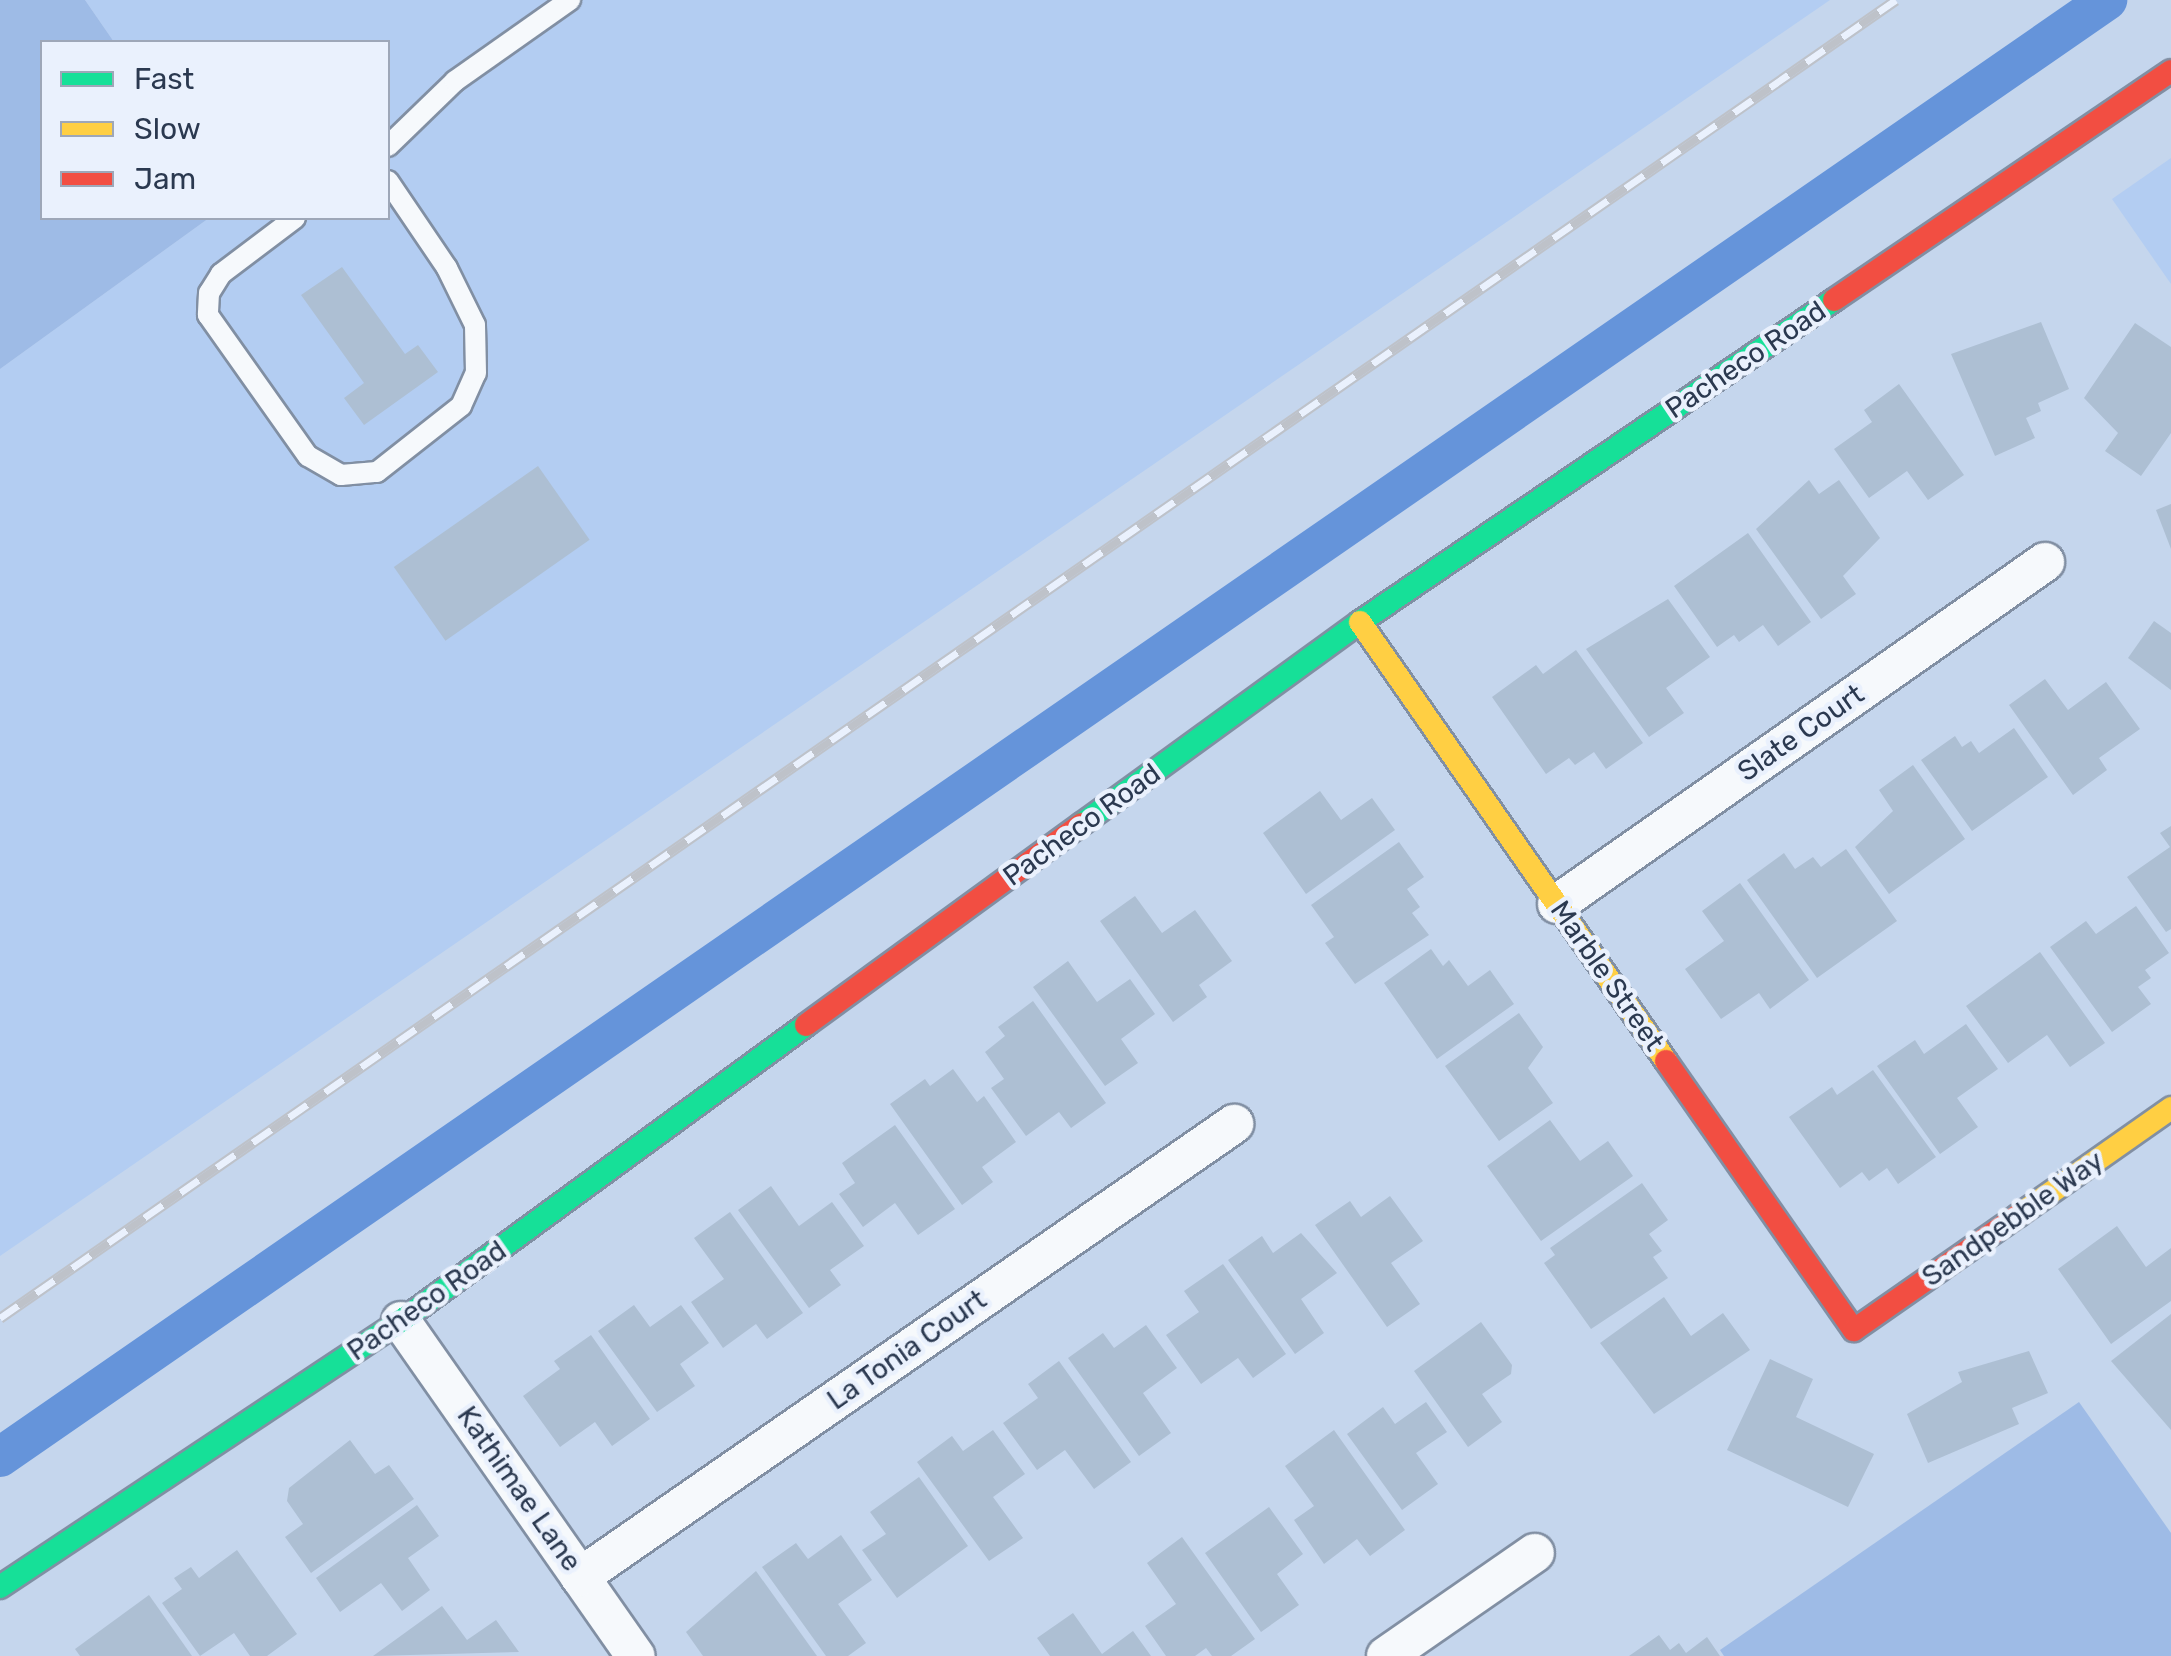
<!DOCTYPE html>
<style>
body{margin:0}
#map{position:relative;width:2171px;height:1656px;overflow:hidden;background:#c5d6ed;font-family:Rubik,sans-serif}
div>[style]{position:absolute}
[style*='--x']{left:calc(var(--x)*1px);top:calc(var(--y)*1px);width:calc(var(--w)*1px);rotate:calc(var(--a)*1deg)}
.built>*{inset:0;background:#b3cdf2}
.green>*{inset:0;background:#9ebbe6}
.canal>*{height:40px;margin:-20px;padding:0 20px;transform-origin:20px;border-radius:20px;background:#6594da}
.building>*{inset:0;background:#adbfd3;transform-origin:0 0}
.roads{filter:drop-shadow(2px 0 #818fa3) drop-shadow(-2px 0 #818fa3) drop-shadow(0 2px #818fa3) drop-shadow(0 -2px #818fa3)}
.lane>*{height:20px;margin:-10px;padding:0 10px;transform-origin:10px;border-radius:10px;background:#f6f9fc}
.street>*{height:38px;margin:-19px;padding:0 19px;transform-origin:19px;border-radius:19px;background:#f6f9fc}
.fast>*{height:22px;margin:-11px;padding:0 11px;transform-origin:11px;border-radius:11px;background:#16e098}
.slow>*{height:22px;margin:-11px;padding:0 11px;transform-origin:11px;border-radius:11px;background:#ffcf43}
.jam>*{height:22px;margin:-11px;padding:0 11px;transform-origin:11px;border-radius:11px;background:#f24e42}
.rail>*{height:11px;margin-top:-5.5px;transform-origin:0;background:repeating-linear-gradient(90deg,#eaf1fd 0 22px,#bec2c9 0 44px);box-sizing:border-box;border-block:2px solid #bec2c9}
span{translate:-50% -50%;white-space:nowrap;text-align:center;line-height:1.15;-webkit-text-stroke:9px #eaf1fd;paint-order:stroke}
.street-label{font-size:28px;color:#2b3950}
.legend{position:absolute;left:40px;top:40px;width:350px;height:180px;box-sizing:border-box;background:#eaf1fd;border:2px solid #9ea7b8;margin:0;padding:12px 18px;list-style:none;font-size:30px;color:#2b3950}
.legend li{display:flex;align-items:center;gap:20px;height:50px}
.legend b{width:50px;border:2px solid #9ea7b8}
</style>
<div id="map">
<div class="built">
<div style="clip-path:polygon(85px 0,1830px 0,0 1256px,0 369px,209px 218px,388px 218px,388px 42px,114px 42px)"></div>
<div style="clip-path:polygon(2171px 158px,2171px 284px,2112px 199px)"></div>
</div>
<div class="green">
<div style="clip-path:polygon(0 0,85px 0,114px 42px,42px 42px,42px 218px,209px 218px,0 369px)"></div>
<div style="clip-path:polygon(2079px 1402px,2171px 1533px,2171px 1656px,1724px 1656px,1720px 1650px)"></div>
</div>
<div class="canal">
<div style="--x:0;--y:1457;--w:2562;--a:-34.66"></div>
</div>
<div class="building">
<div style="clip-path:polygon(342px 267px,405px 354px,418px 345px,438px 372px,364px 425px,344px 398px,364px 383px,301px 295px)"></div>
<div style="clip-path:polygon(2041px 322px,2069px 389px,2038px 403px,2041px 411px,2026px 418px,2035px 438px,1995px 456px,1951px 354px)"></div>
<div style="clip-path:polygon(2135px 323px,2171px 347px,2171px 433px,2141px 476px,2105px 451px,2118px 433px,2084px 398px)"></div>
<div style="clip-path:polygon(1899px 384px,1964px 475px,1928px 500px,1907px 471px,1869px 498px,1834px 449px,1872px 422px,1864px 410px)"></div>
<div style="left:538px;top:466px;width:90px;height:176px;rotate:55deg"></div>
<div style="clip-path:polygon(1809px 480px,1819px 494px,1839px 480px,1880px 538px,1843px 576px,1856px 594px,1821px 619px,1756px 529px)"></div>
<div style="clip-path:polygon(2171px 504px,2171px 549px,2156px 510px)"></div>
<div style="clip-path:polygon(1748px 533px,1811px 622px,1778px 646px,1763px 625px,1739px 642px,1734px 635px,1717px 647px,1674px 586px)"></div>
<div style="clip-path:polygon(1668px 599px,1710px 657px,1666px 688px,1684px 713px,1649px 737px,1586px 649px)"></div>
<div style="clip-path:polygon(2154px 621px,2171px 633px,2171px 690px,2128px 658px)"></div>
<div style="clip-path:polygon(1576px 650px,1643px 743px,1606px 769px,1594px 752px,1575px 765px,1569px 758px,1546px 774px,1492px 697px,1536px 665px,1543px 674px)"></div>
<div style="clip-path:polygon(2045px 679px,2068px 710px,2106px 682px,2140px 729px,2099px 758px,2107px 770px,2073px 795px,2009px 705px)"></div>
<div style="clip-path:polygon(2014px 728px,2048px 777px,1972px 831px,1921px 760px,1955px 736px,1962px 747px,1971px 741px,1979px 753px)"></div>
<div style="clip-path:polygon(1913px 765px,1965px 839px,1889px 894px,1855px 847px,1893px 811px,1879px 790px)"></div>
<div style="clip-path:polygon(1320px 791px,1341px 820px,1372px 798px,1395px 830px,1306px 894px,1263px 833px)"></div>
<div style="clip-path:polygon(2171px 826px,2171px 929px,2166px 932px,2127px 877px,2170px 847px,2160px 833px)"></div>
<div style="clip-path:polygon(1399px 842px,1424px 877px,1407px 889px,1420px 907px,1412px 913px,1429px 935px,1355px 984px,1325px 943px,1334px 937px,1311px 905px)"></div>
<div style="clip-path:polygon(1846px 849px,1897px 921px,1817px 978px,1747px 880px,1784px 853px,1795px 869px,1813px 857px,1821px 867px)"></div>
<div style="clip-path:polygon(1740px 883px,1809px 980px,1770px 1009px,1759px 993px,1721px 1019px,1685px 969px,1724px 941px,1702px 911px)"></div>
<div style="clip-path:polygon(1135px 896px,1162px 933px,1195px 910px,1232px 961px,1199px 985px,1207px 997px,1173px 1022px,1100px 921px)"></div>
<div style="clip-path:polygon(2136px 906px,2169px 953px,2145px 970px,2151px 978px,2138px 987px,2151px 1004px,2112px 1032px,2050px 947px,2086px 921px,2096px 934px)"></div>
<div style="clip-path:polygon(1431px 949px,1443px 966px,1449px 960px,1468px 986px,1490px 970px,1514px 1004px,1437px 1059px,1384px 983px)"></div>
<div style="clip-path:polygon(2040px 952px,2105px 1043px,2070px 1067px,2047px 1035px,2008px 1063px,1966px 1006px)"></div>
<div style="clip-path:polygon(1068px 961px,1097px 1002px,1130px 979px,1155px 1014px,1121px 1039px,1138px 1063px,1105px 1086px,1033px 987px)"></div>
<div style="clip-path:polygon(1033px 1001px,1106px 1103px,1071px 1128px,1059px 1112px,1026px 1136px,991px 1088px,1004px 1079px,985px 1052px,1005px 1036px,998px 1027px)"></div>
<div style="clip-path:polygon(1519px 1013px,1543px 1047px,1528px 1068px,1553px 1103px,1499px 1141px,1445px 1066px)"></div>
<div style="clip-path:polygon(1966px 1024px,1998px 1069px,1957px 1098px,1978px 1127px,1940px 1154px,1877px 1066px,1915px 1040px,1924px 1054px)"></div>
<div style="clip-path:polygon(953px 1069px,977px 1102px,984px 1096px,1016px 1142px,982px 1167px,993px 1182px,962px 1205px,890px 1104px,925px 1079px,930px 1086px)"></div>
<div style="clip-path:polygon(1873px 1070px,1936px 1157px,1898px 1184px,1887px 1168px,1869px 1181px,1862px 1172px,1840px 1188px,1789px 1117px,1832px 1087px,1837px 1095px)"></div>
<div style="clip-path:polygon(1550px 1120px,1580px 1161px,1608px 1141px,1633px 1176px,1541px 1241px,1487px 1166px)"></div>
<div style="clip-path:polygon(895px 1125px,955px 1209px,918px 1235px,895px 1203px,863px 1227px,839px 1194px,855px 1183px,842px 1163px)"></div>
<div style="clip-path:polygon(1642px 1183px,1668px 1220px,1649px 1234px,1662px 1251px,1653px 1257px,1668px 1278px,1591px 1329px,1544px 1263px,1555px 1255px,1550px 1248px)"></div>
<div style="clip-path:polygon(771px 1186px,799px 1226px,832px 1202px,864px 1246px,830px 1270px,841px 1285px,809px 1308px,738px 1210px)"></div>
<div style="clip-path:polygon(1390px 1196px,1423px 1241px,1391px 1263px,1420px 1304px,1387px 1327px,1315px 1225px,1350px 1201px,1361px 1217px)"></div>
<div style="clip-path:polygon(730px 1212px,803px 1313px,767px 1339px,756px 1324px,723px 1348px,691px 1302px,724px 1279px,694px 1238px)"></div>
<div style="clip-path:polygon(2117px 1226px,2146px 1267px,2171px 1248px,2171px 1301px,2111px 1344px,2058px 1269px)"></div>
<div style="clip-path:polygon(1301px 1233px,1337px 1273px,1301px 1299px,1324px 1333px,1295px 1354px,1228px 1260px,1262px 1236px,1273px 1253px)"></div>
<div style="clip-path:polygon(1223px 1264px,1286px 1354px,1253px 1378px,1238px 1358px,1201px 1384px,1166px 1335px,1199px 1312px,1184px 1291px)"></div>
<div style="clip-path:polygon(1664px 1297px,1691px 1336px,1723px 1313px,1750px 1350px,1654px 1414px,1600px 1343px)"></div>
<div style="clip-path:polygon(634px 1305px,650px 1327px,681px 1305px,709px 1343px,680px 1364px,695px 1386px,657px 1412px,598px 1331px)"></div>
<div style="clip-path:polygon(2171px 1314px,2171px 1430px,2111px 1361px)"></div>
<div style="clip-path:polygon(1481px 1322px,1512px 1365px,1511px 1374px,1482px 1394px,1502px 1422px,1468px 1447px,1414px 1371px)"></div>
<div style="clip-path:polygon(1146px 1325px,1177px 1368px,1143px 1393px,1171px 1433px,1139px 1456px,1068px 1358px,1103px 1333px,1114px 1348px)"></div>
<div style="clip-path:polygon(591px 1335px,650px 1419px,612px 1446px,595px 1422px,560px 1447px,523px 1396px,560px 1369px,554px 1361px)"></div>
<div style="clip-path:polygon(2029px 1351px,2048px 1393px,2012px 1408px,2019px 1424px,1928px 1463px,1907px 1414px,1962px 1382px,1958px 1372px)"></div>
<div style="clip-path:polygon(1770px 1359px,1813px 1379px,1796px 1417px,1874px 1454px,1848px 1507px,1727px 1450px)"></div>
<div style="clip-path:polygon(1059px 1361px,1131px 1462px,1094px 1489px,1065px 1450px,1037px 1470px,1003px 1423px,1038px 1398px,1028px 1384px)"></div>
<div style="clip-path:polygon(1426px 1402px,1447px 1432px,1416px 1453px,1438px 1484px,1402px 1510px,1347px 1434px,1383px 1407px,1395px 1424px)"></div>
<div style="clip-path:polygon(993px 1430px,1025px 1474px,993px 1497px,1023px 1538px,989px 1561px,917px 1462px,952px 1436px,963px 1451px)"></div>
<div style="clip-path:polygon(1334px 1430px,1405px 1530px,1370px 1556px,1357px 1539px,1324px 1564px,1294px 1520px,1314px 1506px,1285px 1466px)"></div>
<div style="clip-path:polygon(350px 1440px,375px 1474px,389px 1465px,414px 1499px,311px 1573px,285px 1537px,303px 1524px,287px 1501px,289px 1488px)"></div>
<div style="clip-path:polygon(919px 1477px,968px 1546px,897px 1598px,862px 1550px,886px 1534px,870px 1512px)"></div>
<div style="clip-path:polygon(417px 1505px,439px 1536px,408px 1558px,430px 1590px,402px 1611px,381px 1583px,340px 1612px,316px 1578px)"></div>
<div style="clip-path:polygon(1269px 1507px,1303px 1554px,1277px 1574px,1299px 1605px,1261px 1632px,1205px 1553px)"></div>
<div style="clip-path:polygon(841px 1535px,872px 1580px,838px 1604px,866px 1643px,848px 1656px,826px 1656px,762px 1567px,796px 1543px,808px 1559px)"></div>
<div style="clip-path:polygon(1182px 1537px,1255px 1639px,1231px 1656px,1212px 1656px,1206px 1648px,1195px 1656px,1166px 1656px,1145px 1626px,1176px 1604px,1147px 1563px)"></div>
<div style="clip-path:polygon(237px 1550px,297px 1634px,267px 1656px,250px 1656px,234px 1633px,200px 1656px,162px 1603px,182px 1589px,174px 1578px,191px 1567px,199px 1578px)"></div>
<div style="clip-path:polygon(756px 1571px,817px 1656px,703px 1656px,686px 1632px)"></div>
<div style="clip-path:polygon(149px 1595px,192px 1656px,80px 1656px,75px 1649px)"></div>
<div style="clip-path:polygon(442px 1606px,467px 1640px,496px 1620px,519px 1652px,373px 1656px)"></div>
<div style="clip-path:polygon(1073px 1613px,1102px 1654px,1133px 1631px,1151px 1656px,1050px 1656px,1037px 1638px)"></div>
<div style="clip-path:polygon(1659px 1635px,1670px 1650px,1679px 1643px,1686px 1653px,1707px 1637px,1720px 1656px,1629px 1656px)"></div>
</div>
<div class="roads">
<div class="lane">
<div style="--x:388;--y:146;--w:93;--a:-44.1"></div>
<div style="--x:455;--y:81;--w:141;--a:-35.2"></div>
<div style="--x:295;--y:218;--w:93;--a:142.9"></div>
<div style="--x:221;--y:274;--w:22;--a:122"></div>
<div style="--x:209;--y:293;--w:22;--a:93"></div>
<div style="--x:208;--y:315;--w:173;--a:54.7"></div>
<div style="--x:308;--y:456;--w:38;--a:30"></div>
<div style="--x:341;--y:475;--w:36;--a:-5"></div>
<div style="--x:377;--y:472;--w:107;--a:-38.2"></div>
<div style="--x:461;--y:406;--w:36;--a:-66"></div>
<div style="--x:476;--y:373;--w:48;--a:-91.2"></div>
<div style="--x:475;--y:325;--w:64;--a:-116.2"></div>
<div style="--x:447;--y:268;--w:105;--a:-124.1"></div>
</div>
<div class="street">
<div style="--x:1557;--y:904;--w:596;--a:-35.02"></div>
<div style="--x:401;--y:1321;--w:409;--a:55"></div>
<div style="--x:580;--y:1577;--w:796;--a:-34.71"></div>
<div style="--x:1386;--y:1656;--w:181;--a:-34.7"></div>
</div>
<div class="fast">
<div style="--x:1082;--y:824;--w:344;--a:-36"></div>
<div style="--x:1360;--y:622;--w:573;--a:-34.19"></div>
<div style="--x:0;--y:1587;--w:481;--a:-33.6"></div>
<div style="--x:401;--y:1321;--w:502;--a:-36.16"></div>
</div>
<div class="slow">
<div style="--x:1360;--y:622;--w:535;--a:55.12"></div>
<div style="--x:2019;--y:1215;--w:186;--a:-35.1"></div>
</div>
<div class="jam">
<div style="--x:1834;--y:300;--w:407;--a:-34.2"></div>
<div style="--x:806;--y:1025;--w:341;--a:-36.1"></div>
<div style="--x:1666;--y:1061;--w:328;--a:55.1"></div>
<div style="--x:1854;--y:1330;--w:201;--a:-34.9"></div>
</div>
</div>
<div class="rail">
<div style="--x:0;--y:1318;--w:2309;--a:-34.81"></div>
</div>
<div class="street-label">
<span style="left:1746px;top:360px;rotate:-34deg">Pacheco Road</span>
<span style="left:1801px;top:733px;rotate:-35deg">Slate Court</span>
<span style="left:1082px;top:825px;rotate:-36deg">Pacheco Road</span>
<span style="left:1607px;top:976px;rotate:55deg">Marble Street</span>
<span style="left:2013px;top:1219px;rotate:-35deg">Sandpebble Way</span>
<span style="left:427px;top:1301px;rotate:-35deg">Pacheco Road</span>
<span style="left:907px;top:1350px;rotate:-35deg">La Tonia Court</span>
<span style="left:519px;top:1489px;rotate:55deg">Kathimae Lane</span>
</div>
<ul class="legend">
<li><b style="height:12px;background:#16e098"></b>Fast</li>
<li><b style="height:12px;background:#ffcf43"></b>Slow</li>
<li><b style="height:12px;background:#f24e42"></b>Jam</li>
</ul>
</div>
